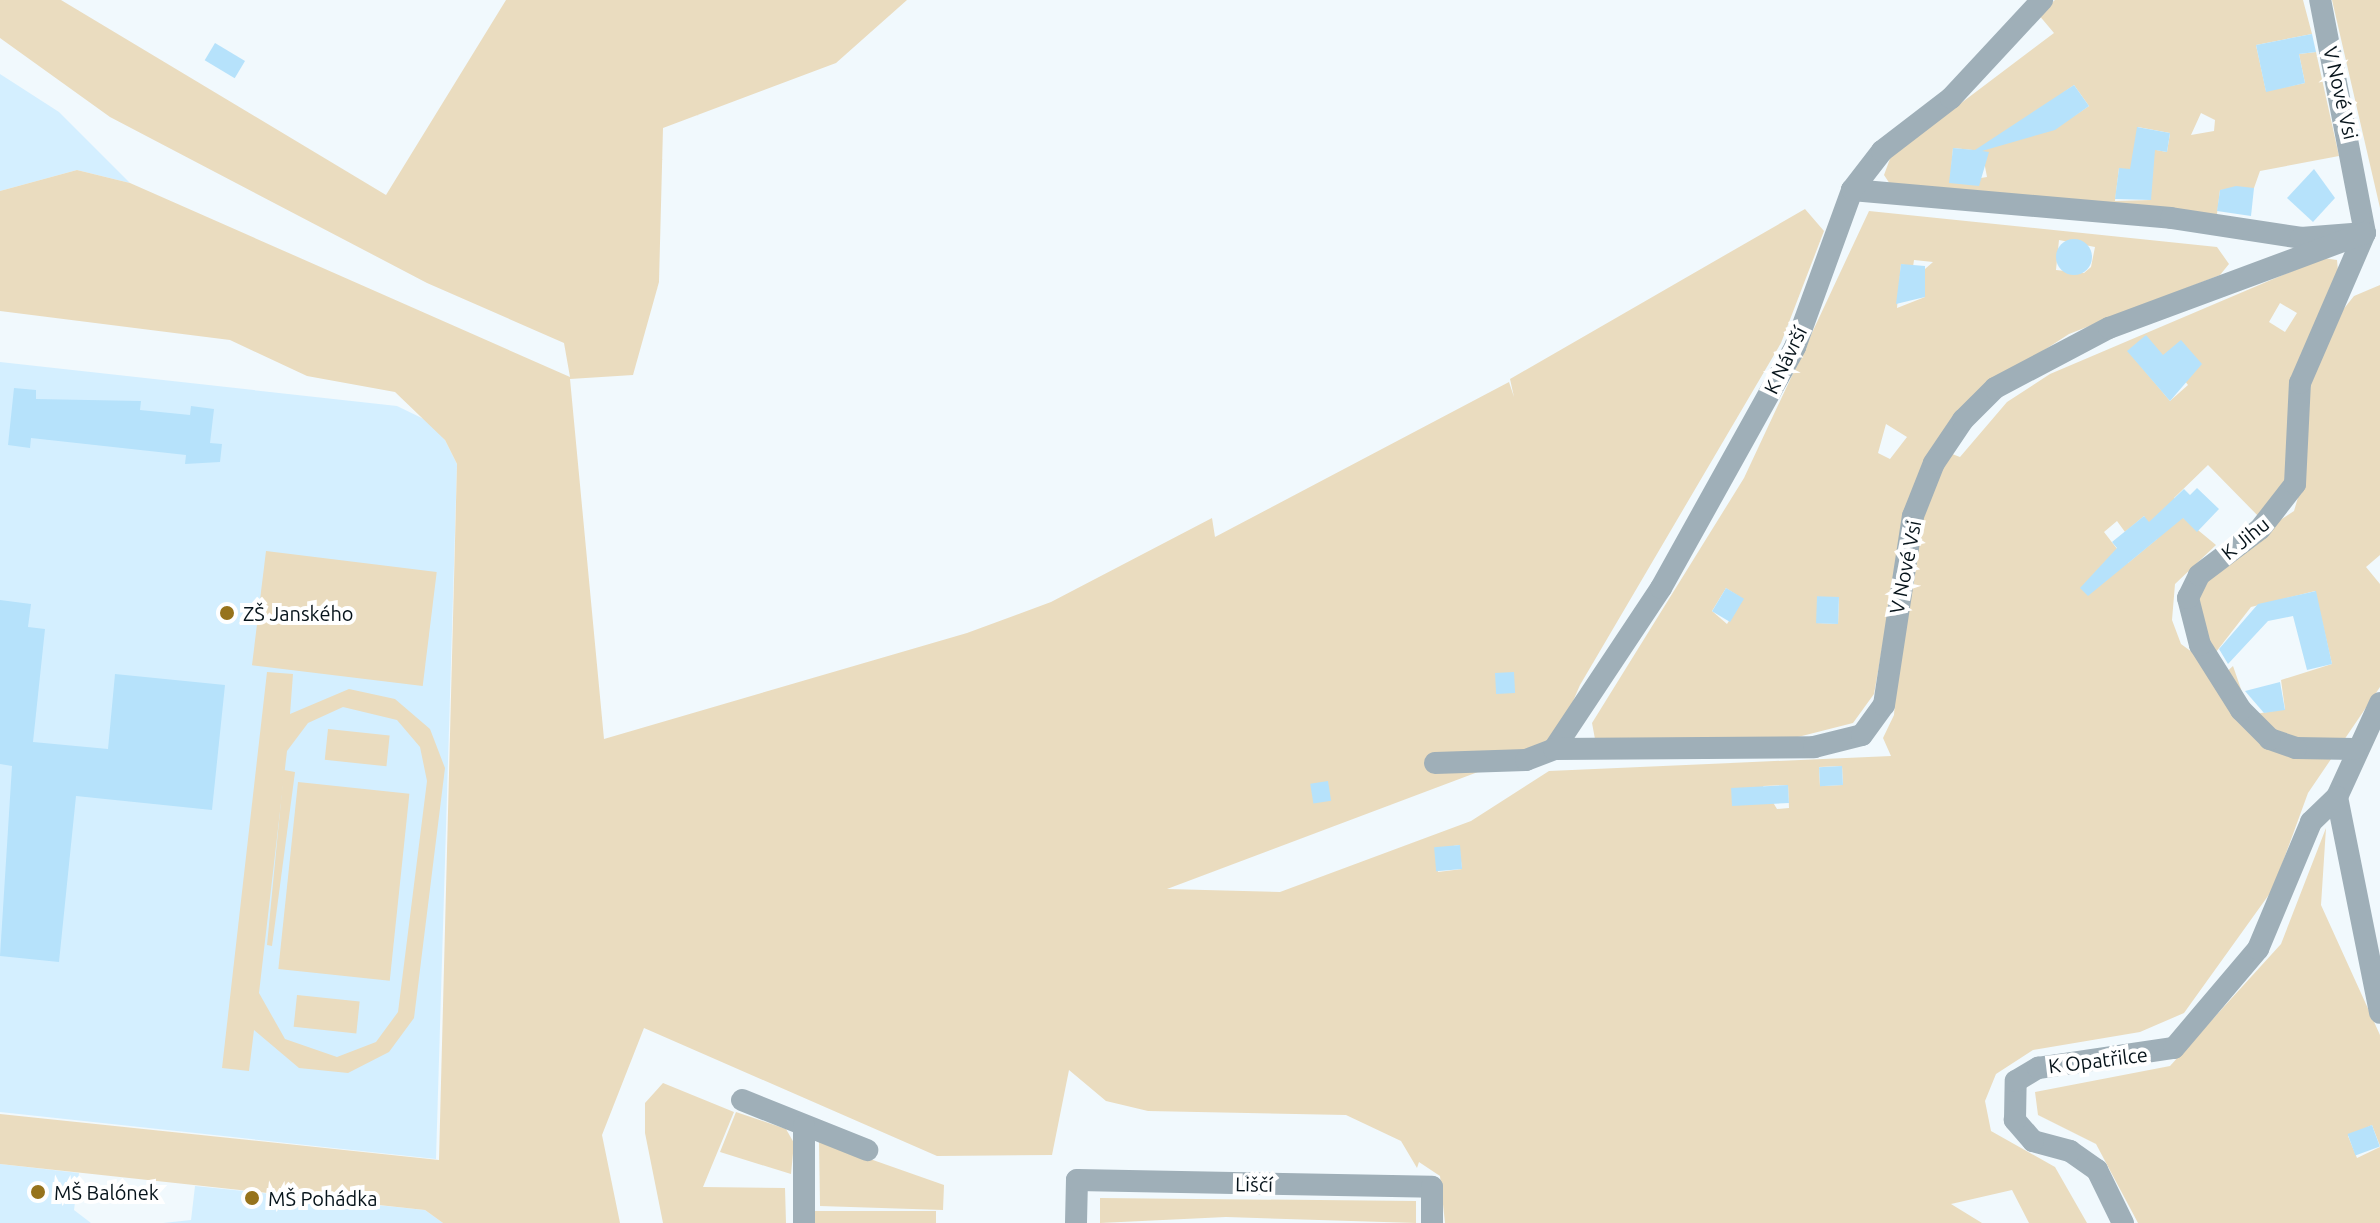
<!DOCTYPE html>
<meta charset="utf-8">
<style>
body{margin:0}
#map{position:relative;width:2380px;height:1223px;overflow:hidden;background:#f1f9fd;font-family:Ubuntu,sans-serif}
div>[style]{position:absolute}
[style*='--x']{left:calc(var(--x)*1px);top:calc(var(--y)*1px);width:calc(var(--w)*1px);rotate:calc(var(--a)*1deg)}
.built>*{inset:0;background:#d4efff}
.green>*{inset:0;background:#eadcbf;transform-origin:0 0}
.building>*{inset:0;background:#b6e2fb;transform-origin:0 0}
.round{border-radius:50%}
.minor>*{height:22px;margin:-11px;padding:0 11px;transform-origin:11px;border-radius:11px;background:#9fafb8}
.dots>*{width:22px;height:22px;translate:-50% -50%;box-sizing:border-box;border:4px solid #fff;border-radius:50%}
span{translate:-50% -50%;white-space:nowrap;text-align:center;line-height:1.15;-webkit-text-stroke:8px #fff;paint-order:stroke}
.street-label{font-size:20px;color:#06131a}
.poi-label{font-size:20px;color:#06131a}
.left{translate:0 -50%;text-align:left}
</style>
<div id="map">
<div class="built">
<div style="clip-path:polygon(0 74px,59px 112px,130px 183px,77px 170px,0 191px)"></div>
<div style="clip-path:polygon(0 362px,397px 406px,428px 421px,445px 440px,457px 464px,436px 1159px,0 1112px)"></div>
<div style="clip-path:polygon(0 1164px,79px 1173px,74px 1210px,91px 1223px,0 1223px)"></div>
<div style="clip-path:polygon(195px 1186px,425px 1210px,443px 1223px,163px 1223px,191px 1220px)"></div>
</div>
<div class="green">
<div style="clip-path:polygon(evenodd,0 0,61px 0,386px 195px,506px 0,907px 0,836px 63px,663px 128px,659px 282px,633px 375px,570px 379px,604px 739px,967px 633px,1051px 602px,1212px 518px,1215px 537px,1509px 382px,1514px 397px,1510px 379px,1805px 209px,1824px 231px,1781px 343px,1580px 685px,1555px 743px,1167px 889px,1280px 892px,1471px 821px,1549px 771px,1891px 756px,1883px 738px,1894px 715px,1904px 573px,1947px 452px,1960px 457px,2007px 402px,2050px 374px,2323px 258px,2337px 260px,2338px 271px,2289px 386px,2291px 476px,2262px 520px,2208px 465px,2174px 498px,2181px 516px,2216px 545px,2175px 584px,2172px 620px,2181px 644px,2223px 675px,2233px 666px,2250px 715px,2285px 709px,2281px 680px,2332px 664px,2315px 591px,2251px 607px,2216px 652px,2185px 608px,2223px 557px,2294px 511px,2304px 477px,2303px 397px,2338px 316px,2354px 296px,2380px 285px,2380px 555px,2366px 567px,2380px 584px,2380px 687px,2308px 793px,2273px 889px,2184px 1013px,2140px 1032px,2033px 1050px,1996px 1074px,1985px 1101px,1991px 1131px,2055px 1167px,2087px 1223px,2029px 1223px,2012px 1190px,1951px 1204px,1982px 1223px,1445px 1223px,1440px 1176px,1419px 1162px,1417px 1168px,1401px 1141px,1346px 1115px,1148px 1111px,1106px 1101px,1069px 1070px,1052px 1155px,937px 1156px,644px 1028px,602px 1135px,620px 1223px,443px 1223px,425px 1210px,0 1164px,0 1114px,439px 1160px,457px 464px,445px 440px,395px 392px,307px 376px,230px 340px,0 311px,0 191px,77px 170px,130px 183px,570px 377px,564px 343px,427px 283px,110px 117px,0 38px,0 0,2280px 303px,2297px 313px,2285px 332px,2269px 322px,2280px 303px,0 0,2128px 351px,2174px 367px,2188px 385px,2170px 401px,2128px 351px,0 0,2144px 516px,2157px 539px,2128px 563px,2104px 532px,2117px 521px,2125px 532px,2144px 516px,0 0,1842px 766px,1843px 785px,1820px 786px,1819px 767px,1842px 766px,0 0,1788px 785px,1789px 808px,1777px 809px,1763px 786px,1788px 785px,0 0,1459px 845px,1462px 869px,1438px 872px,1435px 849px,1459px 845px)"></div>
<div style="clip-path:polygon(evenodd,2055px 0,2303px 0,2312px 34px,2256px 45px,2266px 91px,2305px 83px,2299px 54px,2316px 52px,2339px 156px,2260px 171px,2254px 188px,2220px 190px,2216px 222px,1890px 184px,1884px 175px,1891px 156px,2054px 33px,2038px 14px,2055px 0,2074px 85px,2089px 106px,2071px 118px,2060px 95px,2074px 85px,2055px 0,2201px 113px,2215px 120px,2214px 131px,2191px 135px,2201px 113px,2055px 0,2138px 127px,2170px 133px,2167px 152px,2135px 146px,2138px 127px,2055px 0,1953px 148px,1982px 151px,1987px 177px,1950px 183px,1953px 148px,2055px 0,2119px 168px,2151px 200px,2115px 201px,2119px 168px)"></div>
<div style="clip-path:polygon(2332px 0,2380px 0,2380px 208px)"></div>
<div style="clip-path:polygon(evenodd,1869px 211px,2217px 247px,2229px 264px,2220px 275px,2069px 334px,1975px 395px,1907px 507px,1874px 694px,1853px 723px,1794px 738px,1595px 739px,1592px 723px,1744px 478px,1869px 211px,2059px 240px,2095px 247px,2091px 267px,2084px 273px,2056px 270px,2059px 240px,1869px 211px,1914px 260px,1933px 262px,1925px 269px,1925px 297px,1897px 308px,1901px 264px,1913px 267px,1914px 260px,1869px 211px,1886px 424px,1907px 437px,1890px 459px,1878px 453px,1886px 424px,1869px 211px,1726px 588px,1743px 599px,1727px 624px,1712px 611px,1726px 588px,1869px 211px,1817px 598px,1839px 598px,1838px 624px,1817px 623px,1817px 598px)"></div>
<div style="left:266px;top:551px;width:172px;height:115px;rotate:7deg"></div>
<div style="clip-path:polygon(evenodd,267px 672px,293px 674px,290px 714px,349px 689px,395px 699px,430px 729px,445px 768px,414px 1018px,389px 1052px,348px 1073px,299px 1068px,254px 1030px,249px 1071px,222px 1068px,267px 672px,343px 707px,397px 720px,420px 747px,427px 781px,398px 1012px,376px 1042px,337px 1057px,285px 1039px,259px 993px,287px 751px,308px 723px,343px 707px)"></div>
<div style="left:328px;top:729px;width:62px;height:31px;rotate:6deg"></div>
<div style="clip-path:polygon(284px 770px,295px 772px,272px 946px,267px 945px)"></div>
<div style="left:298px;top:782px;width:112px;height:188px;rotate:6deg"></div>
<div style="clip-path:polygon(2326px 828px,2321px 905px,2380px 1035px,2380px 1146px,2372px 1125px,2348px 1136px,2357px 1158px,2380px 1147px,2380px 1223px,2138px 1223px,2096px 1144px,2038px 1115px,2035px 1092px,2170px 1066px,2281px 944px)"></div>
<div style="left:297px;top:995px;width:63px;height:32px;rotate:6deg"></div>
<div style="clip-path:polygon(663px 1083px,734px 1112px,703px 1187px,785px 1188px,786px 1223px,663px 1223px,645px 1133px,645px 1103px)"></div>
<div style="clip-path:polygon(736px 1112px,786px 1129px,794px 1143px,791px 1174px,720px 1152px)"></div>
<div style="clip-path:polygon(819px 1141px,944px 1185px,943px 1210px,820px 1206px)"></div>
<div style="clip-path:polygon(1100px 1198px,1416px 1201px,1416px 1223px,1226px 1217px,1100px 1223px)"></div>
<div style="left:814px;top:1211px;width:122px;height:12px"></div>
</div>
<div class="building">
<div style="clip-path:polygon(2312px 34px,2316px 52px,2299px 54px,2305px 83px,2266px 92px,2256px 45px)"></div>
<div style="left:215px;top:43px;width:35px;height:20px;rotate:31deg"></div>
<div style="clip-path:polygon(2074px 85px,2089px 106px,2055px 130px,1982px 151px,1989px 152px,1979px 186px,1949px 183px,1953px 148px,1975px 150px)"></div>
<div style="clip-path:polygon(2137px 127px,2170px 133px,2167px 152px,2155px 150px,2151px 200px,2115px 199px,2119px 168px,2130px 169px)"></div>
<div style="clip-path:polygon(2314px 169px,2335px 198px,2313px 222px,2287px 198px)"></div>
<div style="clip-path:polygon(2236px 186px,2254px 188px,2251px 216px,2217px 211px,2220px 190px)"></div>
<div class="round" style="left:2056px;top:239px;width:36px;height:36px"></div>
<div style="clip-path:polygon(1901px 264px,1925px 266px,1925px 297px,1896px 304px)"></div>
<div style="clip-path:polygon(2146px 335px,2163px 355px,2181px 340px,2202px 364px,2170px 401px,2127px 351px)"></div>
<div style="clip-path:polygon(14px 388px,36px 390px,36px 399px,141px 401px,140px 410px,190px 415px,191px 406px,214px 409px,210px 443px,222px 444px,220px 462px,185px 464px,186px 455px,31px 438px,30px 448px,8px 445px)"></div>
<div style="clip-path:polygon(2197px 488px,2219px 509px,2197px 532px,2183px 518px,2088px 596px,2080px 588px,2117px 548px,2112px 542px,2144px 516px,2149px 522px,2184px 489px,2190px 495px)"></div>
<div style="left:1726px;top:588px;width:21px;height:27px;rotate:31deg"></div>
<div style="clip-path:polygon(2316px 591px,2332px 664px,2307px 670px,2293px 616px,2268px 621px,2228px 664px,2219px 649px,2258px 604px)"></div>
<div style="left:1839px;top:597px;width:27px;height:22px;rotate:92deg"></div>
<div style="clip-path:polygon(0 600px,31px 604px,28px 627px,45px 629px,33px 742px,108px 749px,115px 674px,225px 685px,212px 810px,76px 796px,59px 962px,0 956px,12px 766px,0 764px)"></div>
<div style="left:1514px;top:672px;width:21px;height:19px;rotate:87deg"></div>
<div style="clip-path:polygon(2280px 682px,2285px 710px,2264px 713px,2245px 691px)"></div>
<div style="left:1842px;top:766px;width:19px;height:23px;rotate:87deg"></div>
<div style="left:1328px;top:781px;width:20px;height:18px;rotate:81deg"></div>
<div style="left:1788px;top:785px;width:18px;height:57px;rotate:87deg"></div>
<div style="left:1460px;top:845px;width:24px;height:26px;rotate:85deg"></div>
<div style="left:2372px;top:1125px;width:23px;height:26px;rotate:70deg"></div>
</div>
<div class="minor">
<div style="--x:1852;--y:190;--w:320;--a:5"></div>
<div style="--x:2171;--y:218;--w:132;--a:8.7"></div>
<div style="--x:2301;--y:238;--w:64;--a:-4.5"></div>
<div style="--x:2365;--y:233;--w:237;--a:-100.9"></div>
<div style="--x:2380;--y:703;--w:103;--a:114.6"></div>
<div style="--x:2337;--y:797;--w:220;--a:78.7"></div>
<div style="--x:1554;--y:749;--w:193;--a:-56.4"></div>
<div style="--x:1661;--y:588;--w:276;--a:-60.9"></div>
<div style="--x:1795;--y:347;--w:167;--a:-70"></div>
<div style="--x:1852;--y:190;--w:49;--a:-52.4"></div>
<div style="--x:1882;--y:151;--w:87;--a:-37.5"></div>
<div style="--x:1951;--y:98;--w:134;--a:-47.1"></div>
<div style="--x:2354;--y:749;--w:58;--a:-179"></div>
<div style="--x:2296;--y:748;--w:28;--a:-161"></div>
<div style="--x:2270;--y:739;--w:41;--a:-135"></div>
<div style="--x:2241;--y:710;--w:77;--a:-122.2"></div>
<div style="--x:2200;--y:645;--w:49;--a:-104.3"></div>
<div style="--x:2188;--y:598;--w:25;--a:-64"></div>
<div style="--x:2199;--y:575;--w:76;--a:-37"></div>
<div style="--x:2260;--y:529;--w:57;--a:-52.1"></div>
<div style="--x:2295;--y:484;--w:101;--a:-87.2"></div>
<div style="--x:2300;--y:383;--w:163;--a:-66.6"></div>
<div style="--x:1435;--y:763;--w:91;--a:-1.9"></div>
<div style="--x:1526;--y:760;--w:30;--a:-21"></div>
<div style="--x:1554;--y:749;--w:260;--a:-0.4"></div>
<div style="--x:1814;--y:747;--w:49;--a:-14"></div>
<div style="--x:1862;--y:735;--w:37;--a:-54"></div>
<div style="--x:1884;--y:705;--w:191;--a:-81.3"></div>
<div style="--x:1913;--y:516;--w:57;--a:-68.4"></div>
<div style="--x:1934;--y:463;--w:52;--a:-56"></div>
<div style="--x:1963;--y:420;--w:45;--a:-45"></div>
<div style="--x:1995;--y:388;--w:129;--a:-27.8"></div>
<div style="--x:2109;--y:328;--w:273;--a:-20.4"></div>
<div style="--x:742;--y:1100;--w:135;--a:21.8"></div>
<div style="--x:804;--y:1223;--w:97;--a:-90"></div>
<div style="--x:1076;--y:1223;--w:43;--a:-88.7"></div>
<div style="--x:1077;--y:1180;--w:355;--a:1.1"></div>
<div style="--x:1432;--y:1187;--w:36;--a:90"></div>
<div style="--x:2123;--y:1223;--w:59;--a:-116.1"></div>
<div style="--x:2097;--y:1170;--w:33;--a:-145"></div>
<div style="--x:2070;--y:1151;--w:38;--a:-165"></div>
<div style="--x:2033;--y:1141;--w:28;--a:-131"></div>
<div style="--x:2015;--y:1120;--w:39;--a:-89"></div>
<div style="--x:2016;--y:1081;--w:26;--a:-31"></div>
<div style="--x:2038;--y:1068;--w:137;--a:-8.4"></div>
<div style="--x:2174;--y:1048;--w:130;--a:-49.7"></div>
<div style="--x:2258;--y:949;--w:138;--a:-67.3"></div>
<div style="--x:2311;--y:822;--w:36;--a:-44"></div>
</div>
<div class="dots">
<div style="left:227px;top:613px;background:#96731c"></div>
<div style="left:38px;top:1192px;background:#96731c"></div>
<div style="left:252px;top:1198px;background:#96731c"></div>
</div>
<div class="street-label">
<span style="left:2341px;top:93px;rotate:77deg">V Nové Vsi</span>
<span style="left:1785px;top:360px;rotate:-64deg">K Návrší</span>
<span style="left:2245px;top:538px;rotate:-39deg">K Jihu</span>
<span style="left:1905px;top:567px;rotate:-79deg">V Nové Vsi</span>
<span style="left:2098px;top:1060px;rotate:-7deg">K Opatřilce</span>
<span style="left:1254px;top:1184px;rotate:1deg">Liščí</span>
</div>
<div class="poi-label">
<span class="left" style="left:243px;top:613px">ZŠ Janského</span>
<span class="left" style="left:54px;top:1192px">MŠ Balónek</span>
<span class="left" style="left:268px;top:1198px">MŠ Pohádka</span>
</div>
</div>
